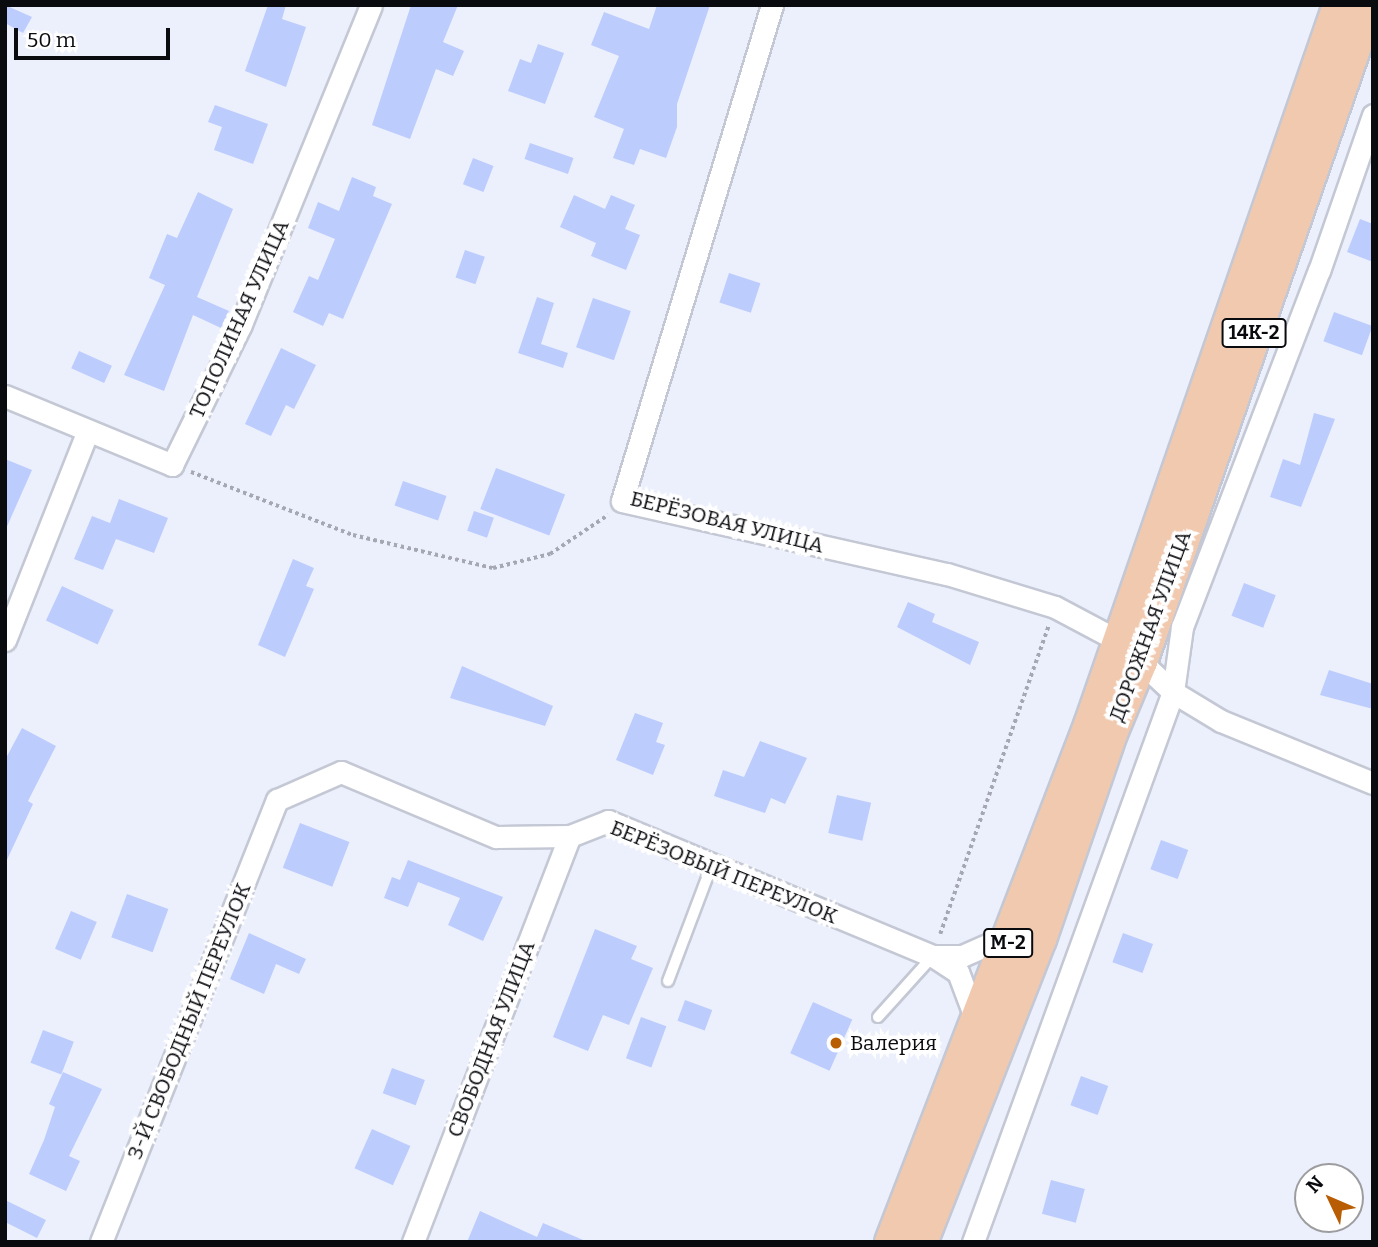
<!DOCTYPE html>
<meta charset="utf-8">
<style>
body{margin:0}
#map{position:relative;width:1378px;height:1247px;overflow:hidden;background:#ecf0fd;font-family:Bitter,serif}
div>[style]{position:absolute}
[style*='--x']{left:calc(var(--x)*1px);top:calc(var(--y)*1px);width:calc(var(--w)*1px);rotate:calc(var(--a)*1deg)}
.building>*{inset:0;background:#bcccfd;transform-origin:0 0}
.path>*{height:3.5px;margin-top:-1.75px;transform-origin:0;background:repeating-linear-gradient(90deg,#a5a8b2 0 3.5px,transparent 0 7px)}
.roads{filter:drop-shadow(2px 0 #c4c8d4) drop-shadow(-2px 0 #c4c8d4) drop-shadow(0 2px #c4c8d4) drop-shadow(0 -2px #c4c8d4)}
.lane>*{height:10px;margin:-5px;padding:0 5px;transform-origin:5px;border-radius:5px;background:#fff}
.street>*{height:21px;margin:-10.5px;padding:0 10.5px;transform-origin:10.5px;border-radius:10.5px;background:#fff}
.primary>*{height:33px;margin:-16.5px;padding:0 16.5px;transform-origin:16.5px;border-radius:16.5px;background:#f1c9af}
.dots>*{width:19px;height:19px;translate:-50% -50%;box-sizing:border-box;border:4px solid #fff;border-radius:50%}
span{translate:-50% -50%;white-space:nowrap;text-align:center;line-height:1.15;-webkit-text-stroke:7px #fff;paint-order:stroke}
.shield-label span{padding:2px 5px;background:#fff;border:2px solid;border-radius:5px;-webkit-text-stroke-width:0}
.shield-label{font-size:19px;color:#0a0b0f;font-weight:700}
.street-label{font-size:21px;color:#0a0b0f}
.poi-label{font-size:21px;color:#0a0b0f}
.left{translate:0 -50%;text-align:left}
.frame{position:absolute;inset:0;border:7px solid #0a0b0f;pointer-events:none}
.north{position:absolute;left:1294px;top:1163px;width:70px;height:70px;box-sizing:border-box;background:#fff;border:2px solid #9d9d9f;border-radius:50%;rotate:314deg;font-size:19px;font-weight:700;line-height:28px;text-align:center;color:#0a0b0f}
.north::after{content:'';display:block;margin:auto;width:24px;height:32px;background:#b95d05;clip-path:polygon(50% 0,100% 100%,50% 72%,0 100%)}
.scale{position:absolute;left:14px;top:28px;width:156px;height:32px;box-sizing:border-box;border:4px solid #0a0b0f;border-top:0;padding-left:9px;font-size:21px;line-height:24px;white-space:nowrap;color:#0a0b0f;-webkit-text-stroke:5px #fff;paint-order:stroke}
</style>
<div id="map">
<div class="building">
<div style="clip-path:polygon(5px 5px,32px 17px,23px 33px,5px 23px)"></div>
<div style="clip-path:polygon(268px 5px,286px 5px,282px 19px,306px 27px,286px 87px,245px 71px)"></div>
<div style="clip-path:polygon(411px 5px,458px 5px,443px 42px,464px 51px,453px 76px,436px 69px,410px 139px,372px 125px)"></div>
<div style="clip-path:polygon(657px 5px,710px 5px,677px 104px,677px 127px,666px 158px,640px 149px,634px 165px,613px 158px,624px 129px,594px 117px,619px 56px,591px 45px,604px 12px,649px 29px)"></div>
<div style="clip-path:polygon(538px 44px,564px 53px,545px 104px,508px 91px,520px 59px,531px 63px)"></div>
<div style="clip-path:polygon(215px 105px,268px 124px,253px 164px,214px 150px,222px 127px,208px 122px)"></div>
<div style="left:530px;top:143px;width:46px;height:17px;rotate:19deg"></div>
<div style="left:473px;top:158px;width:22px;height:28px;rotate:21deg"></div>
<div style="clip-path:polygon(352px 177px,376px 187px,373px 196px,392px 204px,343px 319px,329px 313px,323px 326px,293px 312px,309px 276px,318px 280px,335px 239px,308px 228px,318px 202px,339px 211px)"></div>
<div style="clip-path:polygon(198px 192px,233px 209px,197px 297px,229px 311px,221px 328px,193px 315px,164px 391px,124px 375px,165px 285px,149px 278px,167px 234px,177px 238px)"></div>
<div style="clip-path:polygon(574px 195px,605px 209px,611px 195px,635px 205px,625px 229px,640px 235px,626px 270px,591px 256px,596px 243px,560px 227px)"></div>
<div style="clip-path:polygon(1360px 219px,1373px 224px,1373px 262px,1347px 252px)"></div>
<div style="left:465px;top:250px;width:21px;height:29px;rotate:19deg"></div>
<div style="left:729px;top:273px;width:33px;height:31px;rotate:18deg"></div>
<div style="clip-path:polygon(537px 297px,554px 303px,541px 344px,568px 353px,563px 368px,518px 353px)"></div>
<div style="left:593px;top:298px;width:40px;height:52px;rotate:19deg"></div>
<div style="left:1334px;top:312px;width:41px;height:31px;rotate:20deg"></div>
<div style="clip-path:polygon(281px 348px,316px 365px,294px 409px,286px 405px,271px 436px,245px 424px)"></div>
<div style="left:79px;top:351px;width:36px;height:19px;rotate:24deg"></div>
<div style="clip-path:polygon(1314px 413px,1335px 419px,1301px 507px,1270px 497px,1283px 459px,1300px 465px)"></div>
<div style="clip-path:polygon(5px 459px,32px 470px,5px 531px)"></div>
<div style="left:496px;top:468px;width:74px;height:44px;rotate:21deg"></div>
<div style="left:403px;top:481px;width:46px;height:26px;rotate:19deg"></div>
<div style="clip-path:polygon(119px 499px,168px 518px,154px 553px,116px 539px,103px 570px,74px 559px,92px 516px,110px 523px)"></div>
<div style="left:474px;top:511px;width:21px;height:21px;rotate:19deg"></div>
<div style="clip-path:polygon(293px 559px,314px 568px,306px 586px,314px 589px,285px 657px,258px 645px)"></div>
<div style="left:1244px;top:583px;width:34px;height:35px;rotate:21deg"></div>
<div style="left:62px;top:586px;width:57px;height:38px;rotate:25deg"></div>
<div style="clip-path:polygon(908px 602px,935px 614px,932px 622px,979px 642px,970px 665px,897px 627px)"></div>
<div style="clip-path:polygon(462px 666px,553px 706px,545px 726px,450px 698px)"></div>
<div style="clip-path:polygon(1329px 670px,1373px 684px,1373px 709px,1320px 695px)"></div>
<div style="clip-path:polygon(635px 713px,663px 723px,656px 742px,665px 745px,653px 775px,616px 760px)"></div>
<div style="clip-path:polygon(22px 728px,56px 746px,28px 801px,33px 804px,5px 864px,5px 760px)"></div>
<div style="clip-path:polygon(760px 741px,807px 758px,785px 804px,771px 798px,765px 813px,714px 796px,723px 770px,744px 777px)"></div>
<div style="left:837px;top:795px;width:35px;height:39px;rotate:13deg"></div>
<div style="left:300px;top:823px;width:53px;height:48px;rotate:21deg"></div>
<div style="left:1161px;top:840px;width:29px;height:31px;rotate:20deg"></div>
<div style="clip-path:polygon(408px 860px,503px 897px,483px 941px,448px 925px,460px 898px,418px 882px,408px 907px,384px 898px,392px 877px,400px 880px)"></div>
<div style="left:127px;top:894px;width:44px;height:46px;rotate:20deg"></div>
<div style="left:71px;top:911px;width:28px;height:41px;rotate:23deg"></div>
<div style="clip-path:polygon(595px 929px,637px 946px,631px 959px,653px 968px,629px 1025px,603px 1015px,588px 1051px,553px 1037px)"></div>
<div style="clip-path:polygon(249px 933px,306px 959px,299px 974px,276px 964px,264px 994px,230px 979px)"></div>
<div style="left:1123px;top:933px;width:32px;height:31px;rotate:20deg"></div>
<div style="left:685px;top:1000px;width:29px;height:22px;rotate:20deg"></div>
<div style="left:813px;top:1002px;width:43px;height:56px;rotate:24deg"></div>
<div style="left:641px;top:1017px;width:27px;height:44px;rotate:20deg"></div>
<div style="left:43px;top:1030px;width:33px;height:35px;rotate:21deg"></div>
<div style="left:392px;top:1068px;width:35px;height:27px;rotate:20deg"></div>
<div style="clip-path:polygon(63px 1072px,102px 1089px,69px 1156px,80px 1161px,66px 1191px,29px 1174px,44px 1140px,55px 1107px,49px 1104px)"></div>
<div style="left:1081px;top:1076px;width:29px;height:31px;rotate:20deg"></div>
<div style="left:372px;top:1129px;width:42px;height:43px;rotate:24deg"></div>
<div style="left:1051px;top:1180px;width:35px;height:35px;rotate:15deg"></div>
<div style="clip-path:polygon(5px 1200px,46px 1220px,37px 1238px,5px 1222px)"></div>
<div style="clip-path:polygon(480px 1211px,537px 1237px,543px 1223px,588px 1242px,467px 1242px)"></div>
</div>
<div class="path">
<div style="--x:191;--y:472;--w:174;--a:21.3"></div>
<div style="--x:353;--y:535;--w:144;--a:13.3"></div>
<div style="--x:493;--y:568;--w:59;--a:-13.8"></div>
<div style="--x:550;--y:554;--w:70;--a:-33.9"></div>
<div style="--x:940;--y:934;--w:328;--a:-70.6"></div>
</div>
<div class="roads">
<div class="lane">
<div style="--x:668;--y:981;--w:122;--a:-69.3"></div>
<div style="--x:878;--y:1017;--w:82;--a:-48"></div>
</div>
<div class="street">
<div style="--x:772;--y:5;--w:518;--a:106.83"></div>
<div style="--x:622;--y:501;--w:333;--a:12.7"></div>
<div style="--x:947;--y:574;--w:113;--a:17"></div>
<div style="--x:1055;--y:607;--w:72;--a:28"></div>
<div style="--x:5;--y:396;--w:181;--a:22.4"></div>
<div style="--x:172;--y:465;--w:157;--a:-63.9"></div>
<div style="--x:241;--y:324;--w:344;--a:-67.8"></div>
<div style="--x:5;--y:640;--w:223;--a:-68.4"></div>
<div style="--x:1140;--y:661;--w:45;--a:43.2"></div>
<div style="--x:1173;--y:692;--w:56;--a:31.1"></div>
<div style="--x:1221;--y:721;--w:164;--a:22.2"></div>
<div style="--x:933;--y:956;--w:29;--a:0"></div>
<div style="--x:962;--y:956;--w:55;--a:-23.7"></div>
<div style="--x:101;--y:1242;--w:476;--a:-68.3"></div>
<div style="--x:277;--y:800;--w:70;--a:-23.6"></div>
<div style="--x:341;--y:772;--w:168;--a:22.8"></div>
<div style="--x:496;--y:837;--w:74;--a:-0.8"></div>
<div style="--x:570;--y:836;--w:41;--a:-21.5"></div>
<div style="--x:608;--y:821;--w:352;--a:22.6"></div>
<div style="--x:933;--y:956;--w:30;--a:33"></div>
<div style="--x:958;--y:972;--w:51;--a:69.4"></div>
<div style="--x:413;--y:1242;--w:435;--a:-68.9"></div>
<div style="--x:973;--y:1242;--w:585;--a:-70.02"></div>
<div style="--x:1173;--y:692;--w:66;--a:-82.1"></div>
<div style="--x:1182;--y:627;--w:381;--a:-69"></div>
<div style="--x:1319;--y:271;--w:165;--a:-70.9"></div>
</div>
<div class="primary">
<div style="--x:891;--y:1242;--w:554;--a:-68.95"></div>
<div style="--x:1090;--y:725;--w:762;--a:-70.92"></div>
<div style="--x:920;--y:1242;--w:326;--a:-68.6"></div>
<div style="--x:1039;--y:939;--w:218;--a:-71"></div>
<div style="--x:1110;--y:733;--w:78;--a:-67.4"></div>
<div style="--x:1140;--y:661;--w:694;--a:-70.83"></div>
</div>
</div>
<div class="dots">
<div style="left:836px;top:1043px;background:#b95d05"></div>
</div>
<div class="shield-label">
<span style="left:1254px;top:333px">14К-2</span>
<span style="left:1008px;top:943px">М-2</span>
</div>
<div class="street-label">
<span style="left:239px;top:319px;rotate:-66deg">ТОПОЛИНАЯ УЛИЦА</span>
<span style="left:727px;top:522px;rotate:14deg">БЕРЁЗОВАЯ УЛИЦА</span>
<span style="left:1150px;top:626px;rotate:-70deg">ДОРОЖНАЯ УЛИЦА</span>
<span style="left:724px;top:872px;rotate:22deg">БЕРЁЗОВЫЙ ПЕРЕУЛОК</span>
<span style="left:189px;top:1021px;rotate:-68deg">3-Й СВОБОДНЫЙ ПЕРЕУЛОК</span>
<span style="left:491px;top:1039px;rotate:-69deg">СВОБОДНАЯ УЛИЦА</span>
</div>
<div class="poi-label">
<span class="left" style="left:850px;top:1043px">Валерия</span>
</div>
<div class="frame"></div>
<div class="north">N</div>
<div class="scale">50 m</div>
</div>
